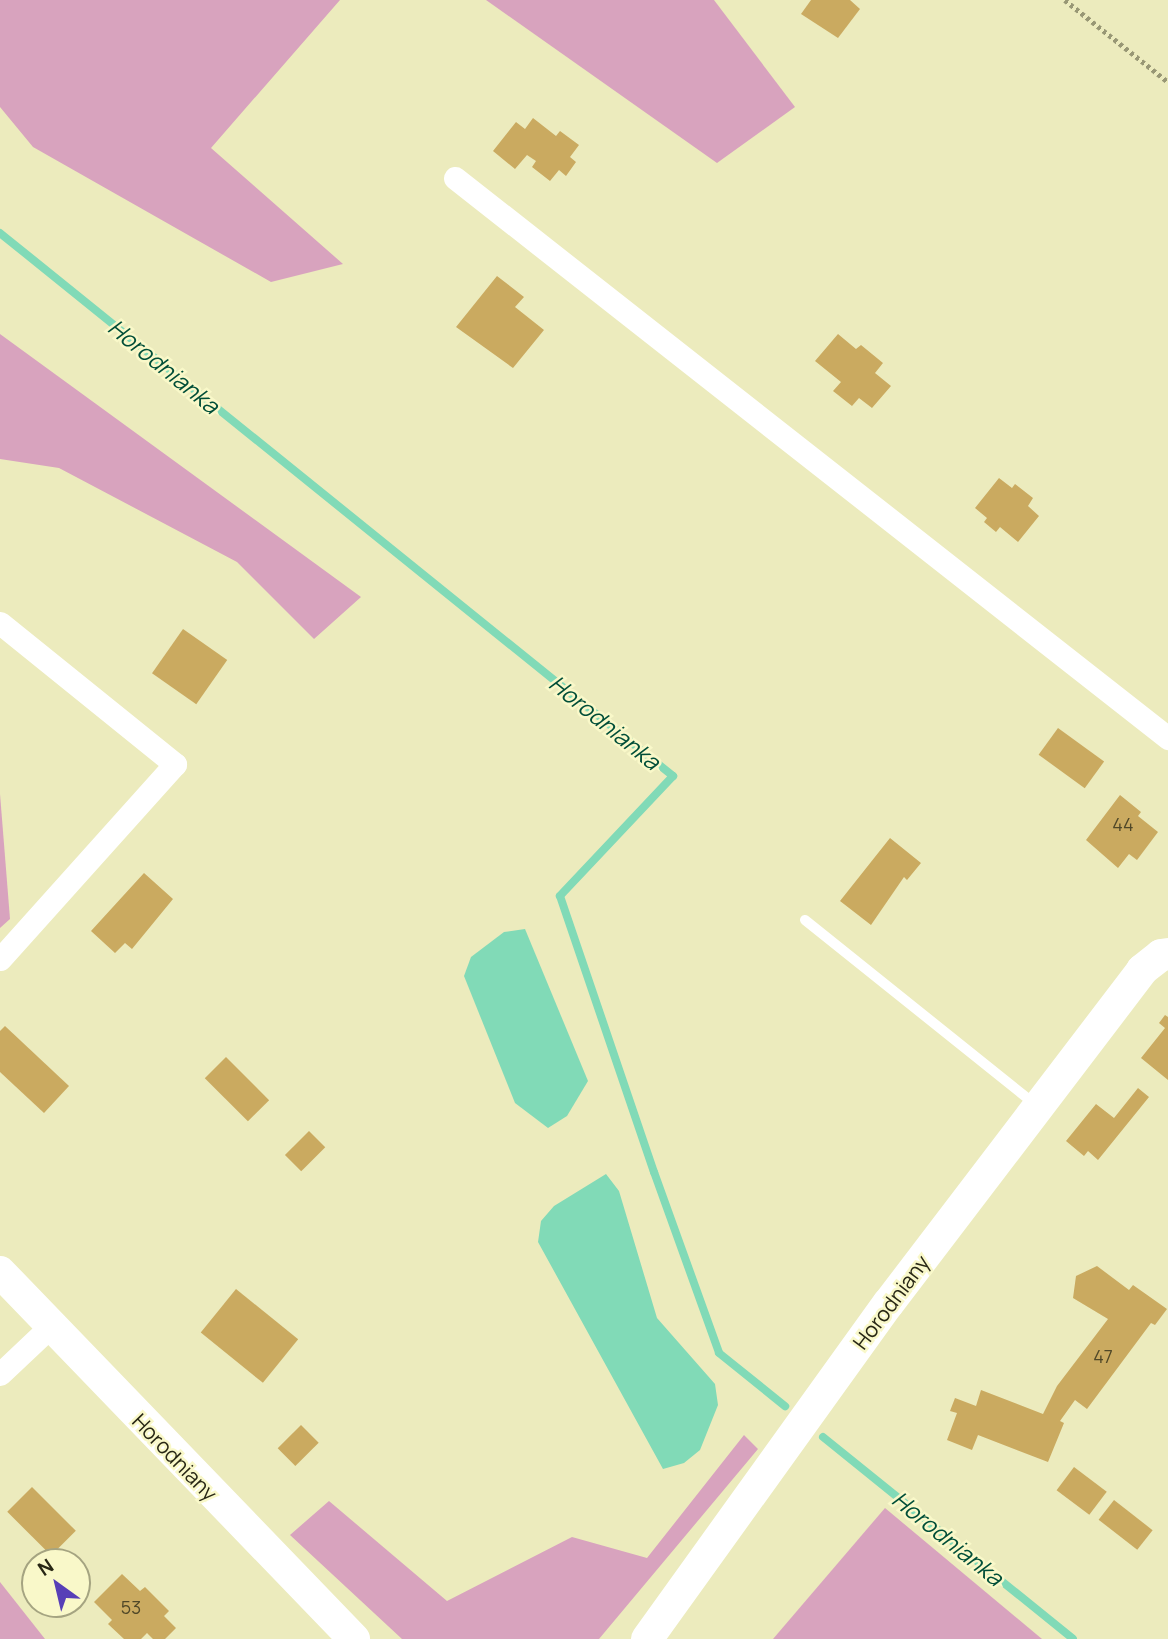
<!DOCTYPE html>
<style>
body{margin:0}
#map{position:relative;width:1168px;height:1639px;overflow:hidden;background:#ecebbd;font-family:Manrope,sans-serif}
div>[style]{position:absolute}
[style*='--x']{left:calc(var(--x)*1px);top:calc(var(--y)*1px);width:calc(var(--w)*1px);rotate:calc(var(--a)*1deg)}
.green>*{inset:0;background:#d8a3be}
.water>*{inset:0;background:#81dab7}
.stream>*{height:8px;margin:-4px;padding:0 4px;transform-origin:4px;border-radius:4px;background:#81dab7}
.building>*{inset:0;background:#caaa60;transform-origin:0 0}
.path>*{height:4.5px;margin-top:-2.25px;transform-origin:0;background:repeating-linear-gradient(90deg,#989775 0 3.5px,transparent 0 7px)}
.lane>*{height:10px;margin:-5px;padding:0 5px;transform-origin:5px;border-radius:5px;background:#fff}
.street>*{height:23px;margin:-11.5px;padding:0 11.5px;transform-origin:11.5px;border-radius:11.5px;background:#fff}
.secondary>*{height:32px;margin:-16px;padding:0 16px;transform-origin:16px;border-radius:16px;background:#fff}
span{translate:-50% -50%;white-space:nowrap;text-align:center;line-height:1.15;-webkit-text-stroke:5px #f9f8c9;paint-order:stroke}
.number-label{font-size:18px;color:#504828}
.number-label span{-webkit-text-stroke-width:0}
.street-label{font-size:21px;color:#282715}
.water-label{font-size:23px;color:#004e38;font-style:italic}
.north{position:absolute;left:21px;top:1548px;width:70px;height:70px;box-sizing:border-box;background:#f9f8c9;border:2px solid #a5a481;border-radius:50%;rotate:326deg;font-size:19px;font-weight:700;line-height:28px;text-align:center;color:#282715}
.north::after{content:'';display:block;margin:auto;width:24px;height:32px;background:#573fb7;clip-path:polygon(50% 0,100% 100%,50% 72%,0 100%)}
</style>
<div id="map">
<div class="green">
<div style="clip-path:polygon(0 0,340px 0,211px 148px,343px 264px,271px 282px,33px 147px,0 107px)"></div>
<div style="clip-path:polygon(486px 0,714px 0,795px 107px,717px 163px)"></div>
<div style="clip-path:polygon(0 334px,361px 597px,314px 639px,237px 562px,59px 468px,0 459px)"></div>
<div style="clip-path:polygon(0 794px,10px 919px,0 928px)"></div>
<div style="clip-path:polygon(744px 1435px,758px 1449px,599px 1639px,402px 1639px,290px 1535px,329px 1501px,447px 1601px,572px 1537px,647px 1558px)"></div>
<div style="clip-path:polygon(885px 1508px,1042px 1639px,773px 1639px)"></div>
<div style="clip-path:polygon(0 1582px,45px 1639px,0 1639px)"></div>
</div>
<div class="water">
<div style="clip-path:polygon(525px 929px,588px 1081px,567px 1116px,548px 1128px,515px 1103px,464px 976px,471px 957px,504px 932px)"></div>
<div style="clip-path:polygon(606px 1174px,619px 1191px,657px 1318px,715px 1384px,718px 1405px,700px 1450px,684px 1463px,663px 1469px,538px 1242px,541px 1221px,554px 1206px)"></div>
</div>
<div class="stream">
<div style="--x:0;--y:233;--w:865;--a:38.9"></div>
<div style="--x:673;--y:776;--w:165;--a:133.3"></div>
<div style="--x:560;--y:896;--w:292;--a:71.2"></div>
<div style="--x:654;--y:1172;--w:192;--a:70.2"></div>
<div style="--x:719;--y:1353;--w:85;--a:38.8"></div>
<div style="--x:823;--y:1437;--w:321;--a:38.9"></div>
</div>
<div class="building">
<div style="clip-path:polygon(811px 0,850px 0,860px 9px,838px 38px,801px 14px)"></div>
<div style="clip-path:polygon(533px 118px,556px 136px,560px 131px,579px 145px,570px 157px,576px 162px,566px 176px,559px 170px,550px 181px,532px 167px,536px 161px,527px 155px,515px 169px,493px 151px,516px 122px,525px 129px)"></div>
<div style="clip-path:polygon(497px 276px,524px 297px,515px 307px,544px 330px,513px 368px,456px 327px)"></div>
<div style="clip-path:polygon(838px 334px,856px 349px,861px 345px,883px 363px,875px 373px,891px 386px,872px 408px,859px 398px,852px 406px,833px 391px,841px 382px,815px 361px)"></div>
<div style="clip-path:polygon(999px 478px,1012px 488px,1015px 484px,1033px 498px,1028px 506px,1039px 516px,1018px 542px,1000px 527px,996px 532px,984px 522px,987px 518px,975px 508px)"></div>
<div style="left:183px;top:629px;width:54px;height:54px;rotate:35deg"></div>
<div style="left:1058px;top:728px;width:57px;height:33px;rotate:36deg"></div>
<div style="clip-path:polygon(1120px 795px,1141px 812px,1138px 816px,1158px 832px,1137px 860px,1129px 854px,1118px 868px,1086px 840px)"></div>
<div style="clip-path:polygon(890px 838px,921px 863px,907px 880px,904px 877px,871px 925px,840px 901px)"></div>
<div style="clip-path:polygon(144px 873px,173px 899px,132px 949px,125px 943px,115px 953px,91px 931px)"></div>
<div style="clip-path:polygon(1165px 1015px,1168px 1017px,1168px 1080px,1141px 1058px,1165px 1028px,1159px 1023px)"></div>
<div style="clip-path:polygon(5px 1026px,69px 1086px,44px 1113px,0 1072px,0 1031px)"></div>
<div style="left:226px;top:1057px;width:61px;height:30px;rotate:45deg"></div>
<div style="clip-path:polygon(1138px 1088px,1149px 1097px,1098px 1160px,1088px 1151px,1084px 1156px,1066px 1141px,1096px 1104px,1114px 1118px)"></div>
<div style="left:309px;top:1131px;width:23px;height:34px;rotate:45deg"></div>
<div style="clip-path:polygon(1097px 1266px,1129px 1290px,1133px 1285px,1167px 1309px,1155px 1325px,1151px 1323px,1087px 1409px,1075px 1400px,1060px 1421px,1064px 1423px,1048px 1462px,978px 1435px,972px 1450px,947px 1440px,957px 1413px,950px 1411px,955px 1398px,976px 1406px,981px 1390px,1043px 1414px,1057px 1386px,1108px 1319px,1073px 1298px,1076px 1276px)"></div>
<div style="left:236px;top:1289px;width:80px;height:56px;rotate:39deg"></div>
<div style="left:301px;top:1425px;width:25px;height:33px;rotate:45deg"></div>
<div style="left:1074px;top:1467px;width:41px;height:29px;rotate:37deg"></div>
<div style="left:32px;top:1487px;width:62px;height:35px;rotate:45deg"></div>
<div style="left:1114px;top:1500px;width:49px;height:25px;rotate:38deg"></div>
<div style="clip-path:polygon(122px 1574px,140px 1591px,145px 1587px,169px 1611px,164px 1616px,176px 1628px,165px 1639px,153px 1639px,147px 1633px,141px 1639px,124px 1639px,108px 1624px,112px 1620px,94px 1602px)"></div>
</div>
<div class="path">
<div style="--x:1065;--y:0;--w:132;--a:38.5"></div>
</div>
<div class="lane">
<div style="--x:805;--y:920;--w:295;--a:38.7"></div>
</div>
<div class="street">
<div style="--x:455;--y:178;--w:907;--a:38.15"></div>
<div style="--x:0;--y:623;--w:225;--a:38.9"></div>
<div style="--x:175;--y:764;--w:262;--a:131.9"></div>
<div style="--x:0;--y:1374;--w:70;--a:-43.3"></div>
</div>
<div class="secondary">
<div style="--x:0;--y:1272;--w:510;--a:46.03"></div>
<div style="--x:647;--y:1639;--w:413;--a:-54.3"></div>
<div style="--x:888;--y:1304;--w:420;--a:-52.7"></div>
<div style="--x:1142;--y:970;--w:24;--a:-38"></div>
<div style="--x:1161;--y:955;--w:7;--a:-8"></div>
</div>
<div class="number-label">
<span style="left:1123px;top:824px">44</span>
<span style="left:1103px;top:1356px">47</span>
<span style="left:131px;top:1607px">53</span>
</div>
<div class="street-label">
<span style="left:891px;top:1302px;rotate:-53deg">Horodniany</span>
<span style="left:175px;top:1457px;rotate:46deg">Horodniany</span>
</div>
<div class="water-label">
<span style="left:164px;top:366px;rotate:39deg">Horodnianka</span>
<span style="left:605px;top:722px;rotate:39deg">Horodnianka</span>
<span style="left:948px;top:1538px;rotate:39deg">Horodnianka</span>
</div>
<div class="north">N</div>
</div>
